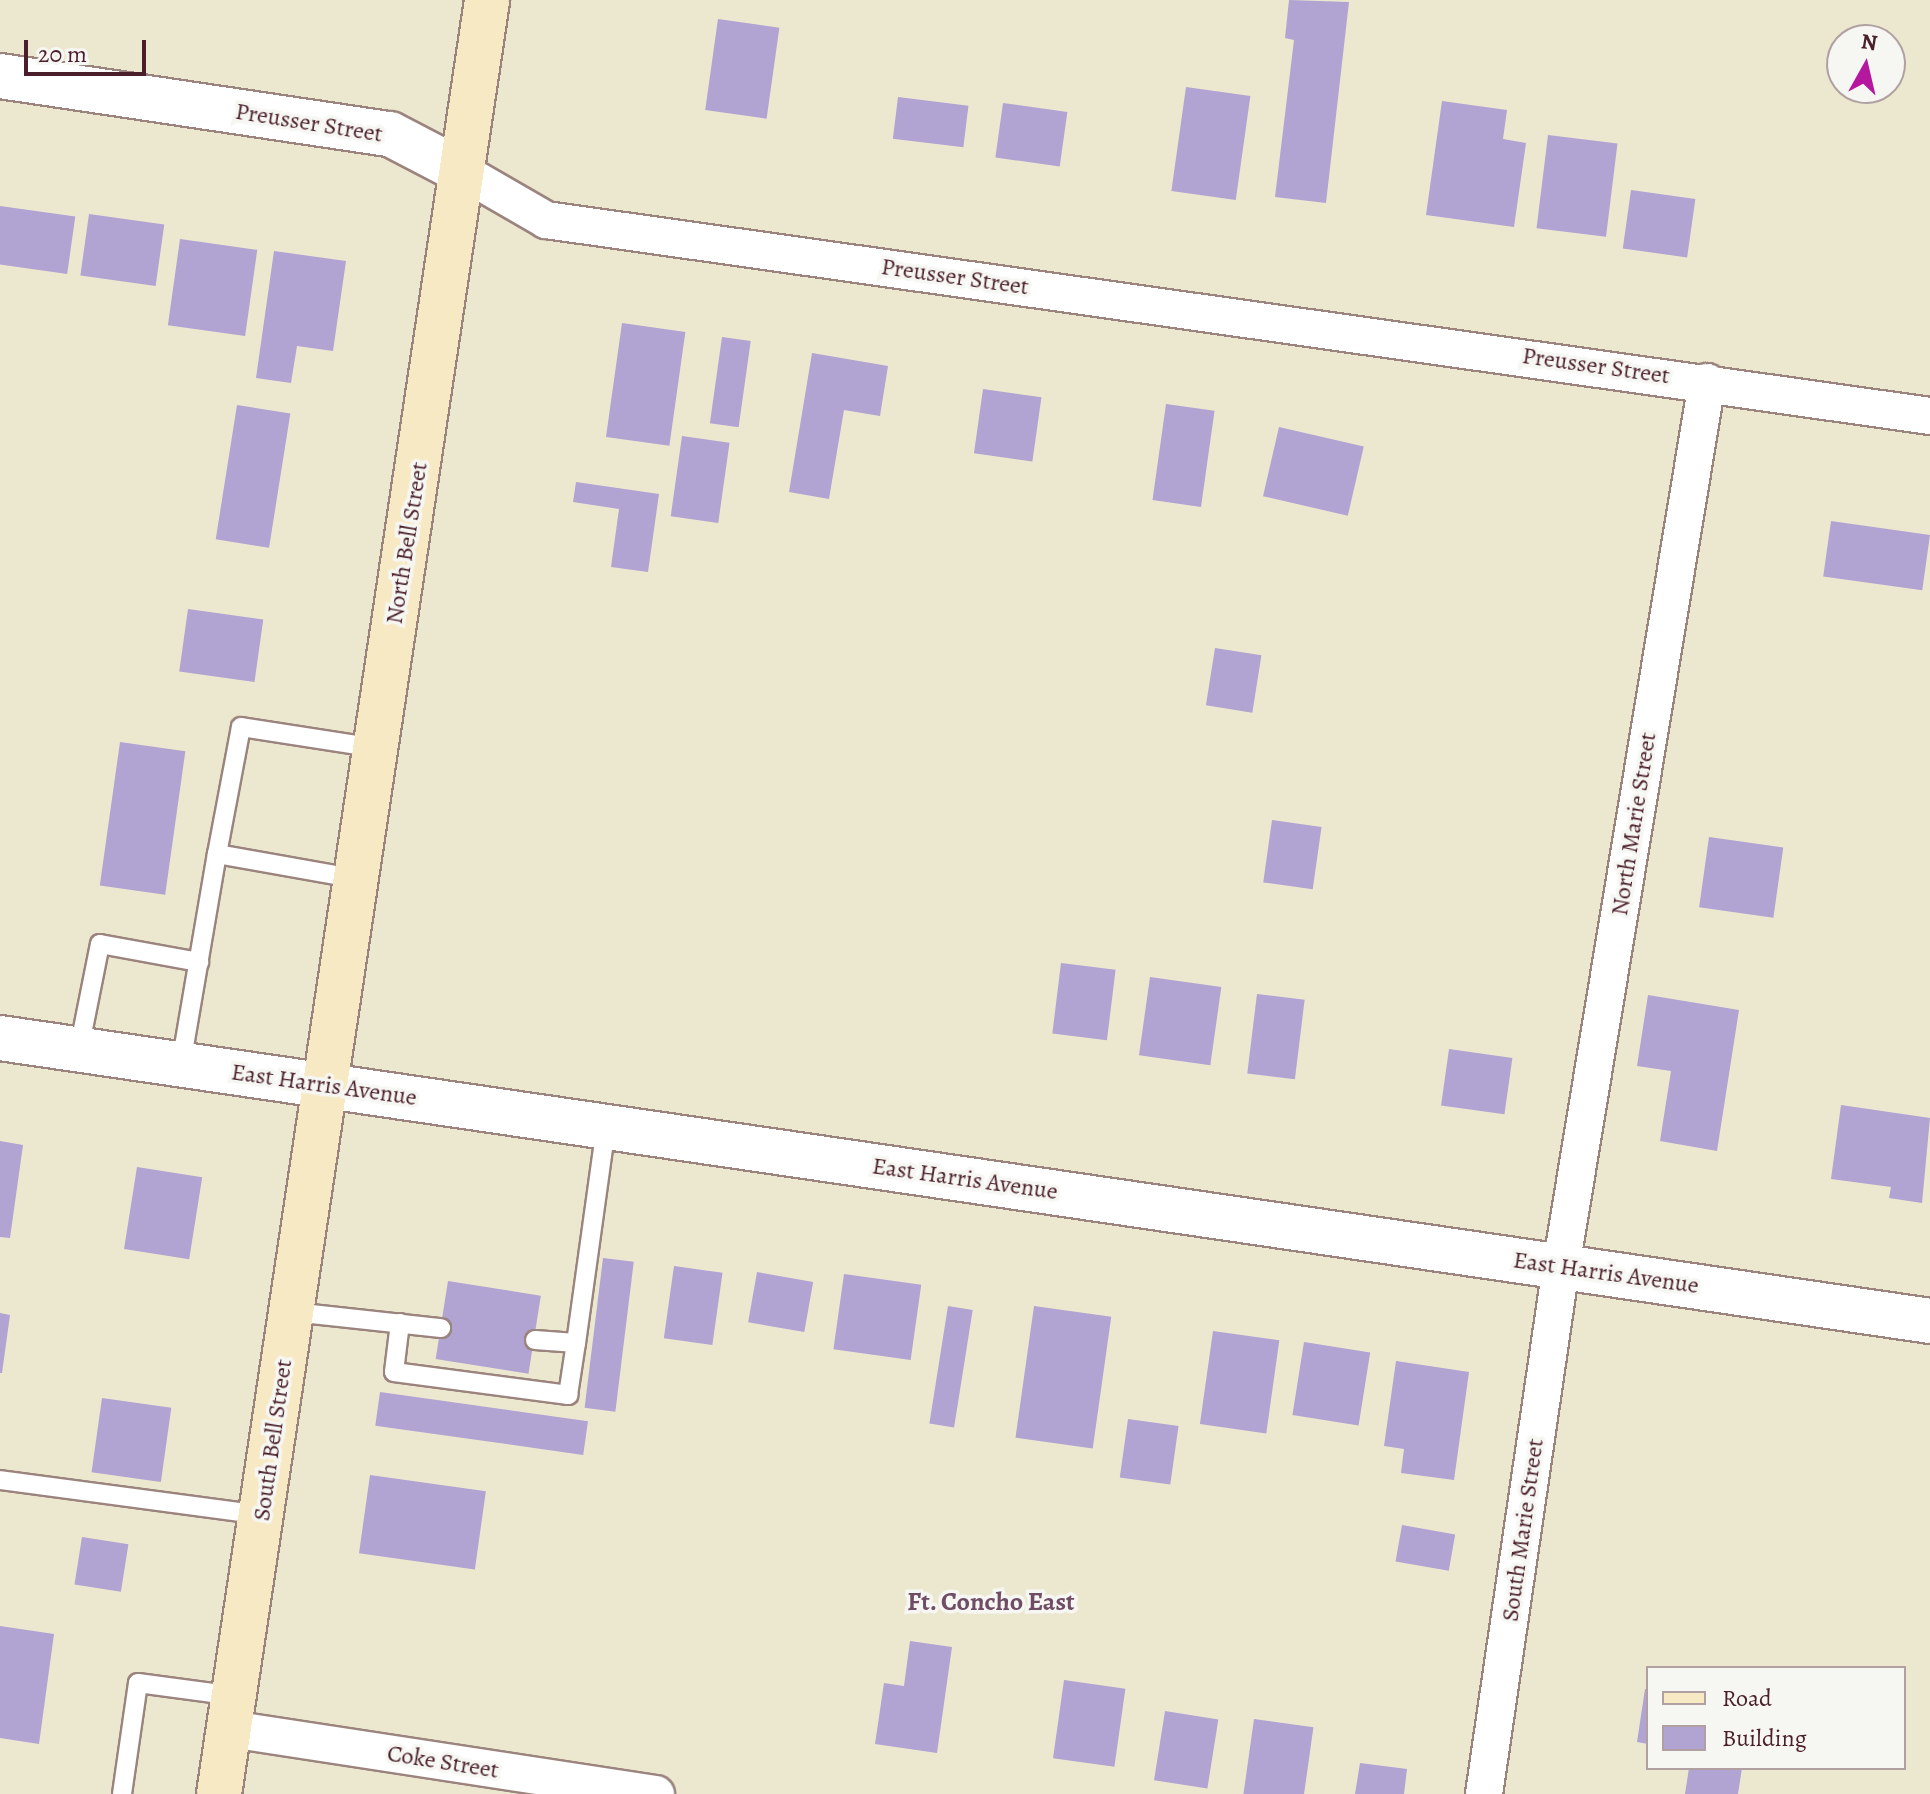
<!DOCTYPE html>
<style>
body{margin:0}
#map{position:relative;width:1930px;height:1794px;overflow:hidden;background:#ece8d0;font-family:Alegreya,serif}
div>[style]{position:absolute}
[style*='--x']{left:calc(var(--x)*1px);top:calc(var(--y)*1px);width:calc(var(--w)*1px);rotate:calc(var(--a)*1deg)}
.building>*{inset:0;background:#b1a3d2;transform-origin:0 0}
.roads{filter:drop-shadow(2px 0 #9b847e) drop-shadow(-2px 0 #9b847e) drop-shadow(0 2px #9b847e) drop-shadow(0 -2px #9b847e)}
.service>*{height:18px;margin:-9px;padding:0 9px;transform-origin:9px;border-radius:9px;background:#fff}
.minor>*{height:36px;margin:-18px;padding:0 18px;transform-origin:18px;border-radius:18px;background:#fff}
.tertiary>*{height:44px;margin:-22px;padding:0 22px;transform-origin:22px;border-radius:22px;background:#fff}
.secondary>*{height:44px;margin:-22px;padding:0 22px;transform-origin:22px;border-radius:22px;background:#f7e9c3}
span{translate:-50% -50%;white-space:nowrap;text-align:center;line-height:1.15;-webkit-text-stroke:7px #f6f6f2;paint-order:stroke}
.street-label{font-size:24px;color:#4a1f2b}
.neighbourhood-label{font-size:26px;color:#6e4d65;font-weight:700}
.legend{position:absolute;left:1646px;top:1666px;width:260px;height:104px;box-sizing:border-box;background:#f6f6f2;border:2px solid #b1a0a2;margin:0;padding:10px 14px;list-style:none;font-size:24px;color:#4a1f2b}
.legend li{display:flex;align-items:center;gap:16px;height:40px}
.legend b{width:40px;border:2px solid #b1a0a2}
.north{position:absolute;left:1826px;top:24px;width:80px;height:80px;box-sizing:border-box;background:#f6f6f2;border:2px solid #b1a0a2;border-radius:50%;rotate:8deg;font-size:22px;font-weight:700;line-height:32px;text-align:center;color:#4a1f2b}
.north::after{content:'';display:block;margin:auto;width:28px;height:36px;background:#b5179e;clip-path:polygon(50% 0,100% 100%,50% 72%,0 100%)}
.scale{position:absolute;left:24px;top:40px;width:122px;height:36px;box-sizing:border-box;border:4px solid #4a1f2b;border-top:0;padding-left:10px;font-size:24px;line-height:28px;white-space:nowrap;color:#4a1f2b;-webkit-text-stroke:6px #f6f6f2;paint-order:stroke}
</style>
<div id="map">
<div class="building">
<div style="clip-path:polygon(1289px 0,1349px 2px,1326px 203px,1275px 197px,1294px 40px,1285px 38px)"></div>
<div style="left:718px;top:19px;width:62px;height:92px;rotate:8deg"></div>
<div style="left:1186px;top:87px;width:65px;height:105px;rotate:8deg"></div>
<div style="left:898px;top:97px;width:71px;height:42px;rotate:7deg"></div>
<div style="clip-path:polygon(1442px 101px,1507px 110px,1503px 139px,1526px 143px,1514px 227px,1426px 215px)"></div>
<div style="left:1003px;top:103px;width:65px;height:55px;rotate:8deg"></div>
<div style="left:1548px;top:135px;width:70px;height:94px;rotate:7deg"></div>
<div style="left:1631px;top:190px;width:65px;height:59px;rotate:8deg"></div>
<div style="left:0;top:206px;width:76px;height:58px;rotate:8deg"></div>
<div style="left:89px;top:214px;width:76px;height:62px;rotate:8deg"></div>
<div style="left:180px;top:239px;width:78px;height:87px;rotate:8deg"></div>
<div style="clip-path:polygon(274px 251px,346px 261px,333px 351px,297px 346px,291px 383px,256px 378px)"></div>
<div style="left:622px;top:323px;width:64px;height:115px;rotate:8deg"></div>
<div style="left:722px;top:337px;width:29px;height:87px;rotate:8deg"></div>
<div style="clip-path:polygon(812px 353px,888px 366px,880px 416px,844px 410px,829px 499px,789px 492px)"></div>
<div style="left:983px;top:389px;width:59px;height:65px;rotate:8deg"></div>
<div style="left:1166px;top:404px;width:49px;height:97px;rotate:8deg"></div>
<div style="left:237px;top:405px;width:54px;height:136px;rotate:9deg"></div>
<div style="left:1279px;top:427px;width:87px;height:71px;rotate:13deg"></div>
<div style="left:682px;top:436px;width:48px;height:81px;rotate:8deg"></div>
<div style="clip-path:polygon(576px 482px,659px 494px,648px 572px,611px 567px,619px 509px,573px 502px)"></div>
<div style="left:1831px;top:521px;width:100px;height:56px;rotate:8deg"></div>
<div style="left:188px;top:609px;width:76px;height:63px;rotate:8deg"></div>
<div style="left:1215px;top:648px;width:47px;height:58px;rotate:9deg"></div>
<div style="left:120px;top:742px;width:66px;height:145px;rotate:8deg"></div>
<div style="left:1272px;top:820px;width:50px;height:63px;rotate:8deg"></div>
<div style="left:1709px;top:837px;width:75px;height:71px;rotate:8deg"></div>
<div style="left:1061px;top:963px;width:55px;height:71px;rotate:7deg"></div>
<div style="left:1150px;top:977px;width:72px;height:79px;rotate:8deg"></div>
<div style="left:1257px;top:994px;width:48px;height:80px;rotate:7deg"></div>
<div style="clip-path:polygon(1648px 995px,1739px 1010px,1717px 1151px,1660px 1141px,1671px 1071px,1637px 1066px)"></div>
<div style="left:1449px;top:1049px;width:64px;height:57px;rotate:8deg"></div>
<div style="clip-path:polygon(1841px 1105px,1930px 1118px,1922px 1203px,1889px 1198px,1891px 1187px,1831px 1179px)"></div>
<div style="clip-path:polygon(0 1141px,23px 1145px,10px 1238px,0 1237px)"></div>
<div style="left:137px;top:1167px;width:66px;height:83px;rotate:9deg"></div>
<div style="left:603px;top:1258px;width:31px;height:151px;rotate:7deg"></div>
<div style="left:674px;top:1266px;width:49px;height:73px;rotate:8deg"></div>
<div style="left:757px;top:1272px;width:57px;height:51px;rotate:10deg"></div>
<div style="left:844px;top:1274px;width:78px;height:76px;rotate:8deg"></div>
<div style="left:448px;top:1281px;width:94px;height:79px;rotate:9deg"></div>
<div style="left:948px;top:1306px;width:25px;height:119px;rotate:9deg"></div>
<div style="left:1034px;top:1306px;width:78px;height:133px;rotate:8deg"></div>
<div style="clip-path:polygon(0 1313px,10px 1315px,2px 1373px,0 1373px)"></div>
<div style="left:1213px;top:1331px;width:67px;height:94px;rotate:8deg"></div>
<div style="left:1304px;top:1342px;width:67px;height:74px;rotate:9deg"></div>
<div style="clip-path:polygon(1396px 1361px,1469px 1372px,1454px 1480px,1401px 1473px,1404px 1449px,1384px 1446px)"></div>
<div style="left:380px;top:1392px;width:210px;height:34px;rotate:8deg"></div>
<div style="left:102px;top:1398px;width:70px;height:75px;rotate:8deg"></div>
<div style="left:1128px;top:1419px;width:51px;height:59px;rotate:8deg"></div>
<div style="left:370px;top:1475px;width:117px;height:79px;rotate:8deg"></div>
<div style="left:1402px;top:1525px;width:54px;height:37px;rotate:10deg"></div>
<div style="left:82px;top:1537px;width:47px;height:48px;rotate:9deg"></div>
<div style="clip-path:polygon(0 1626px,54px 1634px,39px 1744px,0 1738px)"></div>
<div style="clip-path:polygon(910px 1641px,952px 1647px,937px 1753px,875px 1744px,884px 1683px,904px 1686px)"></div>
<div style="left:1064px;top:1680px;width:62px;height:79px;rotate:8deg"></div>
<div style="clip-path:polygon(1645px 1689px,1648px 1689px,1648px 1744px,1637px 1742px)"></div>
<div style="left:1165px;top:1711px;width:54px;height:70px;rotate:9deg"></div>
<div style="left:1254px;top:1719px;width:60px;height:76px;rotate:8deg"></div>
<div style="clip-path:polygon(1360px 1763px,1407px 1769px,1404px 1794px,1355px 1794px)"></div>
<div style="clip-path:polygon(1689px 1768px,1742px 1768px,1738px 1794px,1685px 1794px)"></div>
</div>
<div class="roads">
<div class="service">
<div style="--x:217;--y:854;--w:129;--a:-79.3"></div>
<div style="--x:241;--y:727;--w:137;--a:8.8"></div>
<div style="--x:79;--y:1049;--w:107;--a:-78.7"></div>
<div style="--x:100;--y:944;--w:101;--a:10.3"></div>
<div style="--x:181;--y:1064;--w:213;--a:-80.3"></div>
<div style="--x:217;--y:854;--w:142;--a:10.1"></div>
<div style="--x:293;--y:1312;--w:149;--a:6.2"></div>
<div style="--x:400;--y:1323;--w:49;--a:97"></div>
<div style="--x:394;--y:1372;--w:176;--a:7.5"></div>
<div style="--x:568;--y:1395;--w:53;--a:-81.3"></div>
<div style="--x:535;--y:1340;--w:41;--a:4.2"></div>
<div style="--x:576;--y:1343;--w:218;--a:-82.1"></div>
<div style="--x:0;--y:1480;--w:264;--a:7.6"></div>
<div style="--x:122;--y:1794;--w:112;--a:-81.8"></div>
<div style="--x:138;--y:1683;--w:98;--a:7.6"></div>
</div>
<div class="minor">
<div style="--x:463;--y:172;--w:96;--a:30"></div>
<div style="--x:546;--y:220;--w:1398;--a:8.06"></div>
<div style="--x:230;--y:1729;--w:431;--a:8.7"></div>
<div style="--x:1484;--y:1794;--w:533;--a:-81.69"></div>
<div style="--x:1561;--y:1267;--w:897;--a:-80.63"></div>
</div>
<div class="tertiary">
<div style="--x:0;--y:76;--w:394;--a:8.5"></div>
<div style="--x:390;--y:134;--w:82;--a:27.5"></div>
<div style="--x:0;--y:1038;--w:1951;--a:8.34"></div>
</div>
<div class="secondary">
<div style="--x:219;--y:1794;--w:1814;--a:-81.5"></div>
</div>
</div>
<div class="street-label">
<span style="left:309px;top:123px;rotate:9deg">Preusser Street</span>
<span style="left:955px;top:277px;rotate:8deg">Preusser Street</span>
<span style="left:1596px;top:366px;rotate:8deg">Preusser Street</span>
<span style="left:407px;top:543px;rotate:-81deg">North Bell Street</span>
<span style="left:1634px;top:824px;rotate:-81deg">North Marie Street</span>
<span style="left:324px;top:1085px;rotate:8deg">East Harris Avenue</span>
<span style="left:965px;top:1179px;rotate:8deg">East Harris Avenue</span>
<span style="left:1606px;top:1273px;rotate:8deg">East Harris Avenue</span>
<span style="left:273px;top:1440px;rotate:-82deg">South Bell Street</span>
<span style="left:1523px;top:1530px;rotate:-82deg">South Marie Street</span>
<span style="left:443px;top:1762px;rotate:9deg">Coke Street</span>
</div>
<div class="neighbourhood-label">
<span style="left:991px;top:1602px">Ft. Concho East</span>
</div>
<ul class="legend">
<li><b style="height:10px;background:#f7e9c3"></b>Road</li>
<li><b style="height:22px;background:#b1a3d2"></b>Building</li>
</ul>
<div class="north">N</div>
<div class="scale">20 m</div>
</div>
